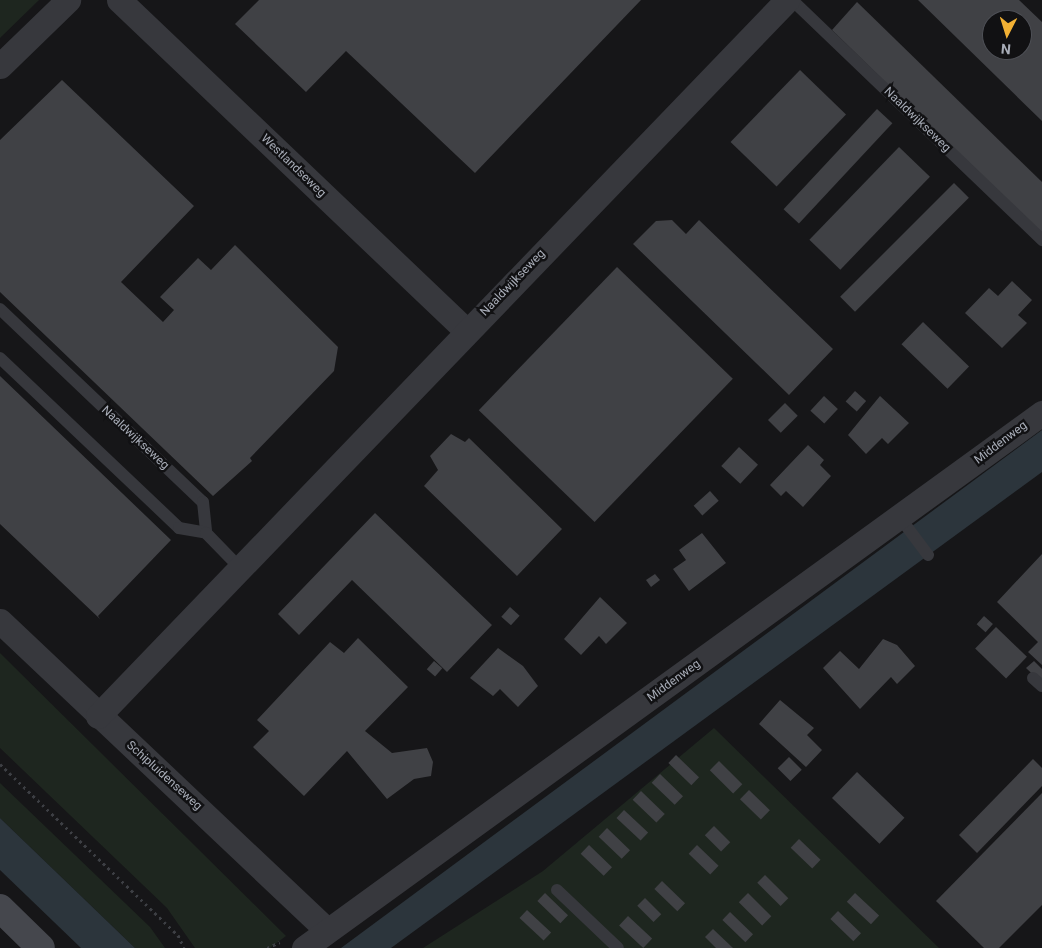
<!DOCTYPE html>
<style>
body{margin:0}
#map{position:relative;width:1042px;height:948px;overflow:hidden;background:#161618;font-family:Roboto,sans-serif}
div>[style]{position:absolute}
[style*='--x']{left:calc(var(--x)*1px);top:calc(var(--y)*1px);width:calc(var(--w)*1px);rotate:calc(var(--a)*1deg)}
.green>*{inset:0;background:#1e261f}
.water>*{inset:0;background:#2c353c}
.building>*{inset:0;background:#404145;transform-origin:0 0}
.path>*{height:3px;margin-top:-1.5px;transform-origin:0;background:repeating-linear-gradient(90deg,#3d3f44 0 2.5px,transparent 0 6.5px)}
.service>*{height:12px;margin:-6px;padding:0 6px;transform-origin:6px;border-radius:6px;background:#37383d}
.minor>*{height:25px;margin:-12.5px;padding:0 12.5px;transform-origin:12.5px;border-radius:12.5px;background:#37383d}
.secondary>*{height:28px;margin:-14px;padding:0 14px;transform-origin:14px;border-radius:14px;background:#45474d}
span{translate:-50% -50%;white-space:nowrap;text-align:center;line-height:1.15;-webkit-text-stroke:5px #111113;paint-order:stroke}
.street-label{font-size:12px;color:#a8adb8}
.north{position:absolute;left:982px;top:10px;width:50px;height:50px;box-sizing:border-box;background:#111113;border:1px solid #4d4f55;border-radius:50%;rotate:185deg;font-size:14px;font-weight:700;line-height:20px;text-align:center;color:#a8adb8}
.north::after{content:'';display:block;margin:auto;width:18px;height:22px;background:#f2b134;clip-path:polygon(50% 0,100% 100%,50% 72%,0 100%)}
</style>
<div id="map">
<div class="green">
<div style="clip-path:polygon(0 0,39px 0,0 38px)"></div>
<div style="clip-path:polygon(0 653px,286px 936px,270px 948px,195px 948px,167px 908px,0 748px)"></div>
<div style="clip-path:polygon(714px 728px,939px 948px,423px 948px,543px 871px)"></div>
<div style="clip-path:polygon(0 783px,150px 927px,165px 948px,135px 948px,0 818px)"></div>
</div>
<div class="water">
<div style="clip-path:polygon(1042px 430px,1042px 472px,391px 948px,341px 948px)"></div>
<div style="clip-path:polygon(0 818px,135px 948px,81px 948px,0 870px)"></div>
</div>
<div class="building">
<div style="clip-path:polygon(259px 0,641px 0,475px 173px,346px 51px,306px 92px,235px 24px)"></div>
<div style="clip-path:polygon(evenodd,918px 0,1019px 0,1042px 22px,1042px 121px,918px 0,992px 20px,1022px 20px,1022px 50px,992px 50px,992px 20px)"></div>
<div style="clip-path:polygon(857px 2px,1042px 182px,1042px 235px,832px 30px)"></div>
<div style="left:800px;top:70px;width:64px;height:100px;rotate:44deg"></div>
<div style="clip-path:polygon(62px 80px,194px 206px,121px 282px,163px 322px,174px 310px,160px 297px,198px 258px,211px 270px,235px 245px,338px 347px,334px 371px,250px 458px,252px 461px,213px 496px,0 292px,0 140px)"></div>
<div style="left:877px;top:109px;width:21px;height:137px;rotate:43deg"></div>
<div style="left:899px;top:147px;width:43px;height:129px;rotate:44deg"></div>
<div style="left:954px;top:183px;width:21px;height:161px;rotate:45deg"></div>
<div style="clip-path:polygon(672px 220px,686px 234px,699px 220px,833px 349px,789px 395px,633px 244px,656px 221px)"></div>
<div style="left:617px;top:267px;width:161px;height:199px;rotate:44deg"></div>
<div style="clip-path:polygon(1012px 281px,1032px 300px,1018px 315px,1027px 323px,1002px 348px,965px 313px,989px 288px,998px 296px)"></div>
<div style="left:923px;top:322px;width:64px;height:31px;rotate:44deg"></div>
<div style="clip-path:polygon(0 376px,171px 540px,98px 616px,100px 619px,0 524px)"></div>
<div style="left:855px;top:391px;width:15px;height:14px;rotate:42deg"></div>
<div style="left:824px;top:396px;width:19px;height:20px;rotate:43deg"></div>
<div style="clip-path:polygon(880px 396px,909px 423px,888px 444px,882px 438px,866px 454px,848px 435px)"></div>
<div style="left:785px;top:403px;width:18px;height:24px;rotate:45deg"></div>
<div style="clip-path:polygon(451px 434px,465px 442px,469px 438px,562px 529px,517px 576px,424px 486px,438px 470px,430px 456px)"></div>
<div style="clip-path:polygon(808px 445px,824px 460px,820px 465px,831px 476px,803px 507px,786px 491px,781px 496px,770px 485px)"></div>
<div style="left:739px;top:447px;width:26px;height:26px;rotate:43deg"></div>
<div style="left:710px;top:491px;width:13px;height:22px;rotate:48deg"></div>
<div style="clip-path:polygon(375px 513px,492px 625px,447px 672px,352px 580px,299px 635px,278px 614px)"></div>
<div style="clip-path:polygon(702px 533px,726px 563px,689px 591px,673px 569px,686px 560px,679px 550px)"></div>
<div style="clip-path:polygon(1042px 554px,1042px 665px,1028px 652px,1038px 642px,997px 602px)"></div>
<div style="clip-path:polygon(655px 574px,660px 580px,651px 587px,646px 580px)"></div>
<div style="clip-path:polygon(600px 597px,627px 623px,606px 644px,599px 636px,581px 655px,564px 639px)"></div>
<div style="left:510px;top:607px;width:13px;height:13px;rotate:42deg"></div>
<div style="left:984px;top:616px;width:12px;height:11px;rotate:42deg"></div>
<div style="left:996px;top:627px;width:43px;height:30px;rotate:44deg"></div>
<div style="clip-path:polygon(358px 638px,408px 687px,365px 731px,392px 753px,427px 748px,433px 762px,431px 776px,414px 779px,387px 799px,347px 751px,304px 796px,253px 747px,269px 731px,257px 720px,330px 642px,344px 653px)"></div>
<div style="clip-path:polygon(883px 639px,897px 645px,915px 666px,897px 684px,891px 677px,860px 709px,823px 668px,840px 651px,859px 669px)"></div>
<div style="clip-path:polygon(498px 648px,523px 666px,538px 686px,518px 707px,500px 689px,493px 696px,470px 678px)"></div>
<div style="left:434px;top:661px;width:11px;height:11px;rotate:41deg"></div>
<div style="clip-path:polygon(1034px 661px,1042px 669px,1042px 683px,1026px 668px)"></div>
<div style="clip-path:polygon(780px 700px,814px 728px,807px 735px,822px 750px,806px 767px,759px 724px)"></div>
<div style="left:676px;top:755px;width:32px;height:11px;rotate:44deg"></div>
<div style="left:789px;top:757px;width:18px;height:16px;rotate:45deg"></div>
<div style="clip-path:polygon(1033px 759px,1042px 768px,1042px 786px,977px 853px,959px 835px)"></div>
<div style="left:719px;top:761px;width:33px;height:13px;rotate:45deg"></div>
<div style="left:857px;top:772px;width:66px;height:36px;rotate:44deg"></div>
<div style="left:660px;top:774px;width:32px;height:12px;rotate:44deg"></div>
<div style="left:749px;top:790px;width:29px;height:13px;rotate:44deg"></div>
<div style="left:641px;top:791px;width:33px;height:12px;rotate:44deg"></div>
<div style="clip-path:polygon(1042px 793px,1042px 905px,999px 948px,984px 948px,936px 901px)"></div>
<div style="left:624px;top:810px;width:33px;height:11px;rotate:43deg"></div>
<div style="left:714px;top:826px;width:23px;height:13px;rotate:45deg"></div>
<div style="left:607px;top:828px;width:32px;height:12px;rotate:44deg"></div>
<div style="left:799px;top:839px;width:30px;height:12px;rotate:44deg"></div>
<div style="left:589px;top:845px;width:32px;height:12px;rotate:44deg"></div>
<div style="left:697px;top:845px;width:30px;height:12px;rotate:44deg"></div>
<div style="left:765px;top:875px;width:33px;height:11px;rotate:45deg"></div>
<div style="left:662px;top:881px;width:32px;height:11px;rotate:44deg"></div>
<div style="left:545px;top:893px;width:32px;height:11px;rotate:44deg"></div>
<div style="left:748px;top:893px;width:33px;height:13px;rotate:45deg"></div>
<div style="left:855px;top:893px;width:33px;height:12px;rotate:43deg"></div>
<div style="left:645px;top:898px;width:23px;height:11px;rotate:45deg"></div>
<div style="left:527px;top:910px;width:33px;height:11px;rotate:43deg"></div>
<div style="left:838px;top:911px;width:32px;height:11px;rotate:44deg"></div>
<div style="left:730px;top:912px;width:32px;height:11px;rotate:44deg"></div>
<div style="left:628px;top:916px;width:33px;height:13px;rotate:43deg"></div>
<div style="clip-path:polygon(713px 929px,733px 948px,716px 948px,705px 937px)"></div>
</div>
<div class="path">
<div style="--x:0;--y:764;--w:247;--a:43.9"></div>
<div style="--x:178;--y:935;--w:14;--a:65"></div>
<div style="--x:267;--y:948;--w:14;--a:-25"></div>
</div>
<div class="service">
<div style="--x:792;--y:0;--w:347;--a:43.8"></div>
<div style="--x:0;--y:309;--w:280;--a:43.6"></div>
<div style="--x:203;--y:502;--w:31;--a:84"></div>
<div style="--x:0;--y:358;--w:247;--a:43.5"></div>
<div style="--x:179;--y:528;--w:27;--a:10"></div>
<div style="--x:206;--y:533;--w:49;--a:45.8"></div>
<div style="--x:901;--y:519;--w:45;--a:53.1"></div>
<div style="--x:1033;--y:678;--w:12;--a:42"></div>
<div style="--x:557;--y:890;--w:84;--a:43.6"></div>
</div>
<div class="minor">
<div style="--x:119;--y:0;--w:480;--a:43.6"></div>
<div style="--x:0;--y:66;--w:95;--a:-44.1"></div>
<div style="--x:0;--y:621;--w:450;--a:43.4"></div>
<div style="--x:98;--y:716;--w:994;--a:-46.1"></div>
<div style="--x:304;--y:948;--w:912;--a:-35.94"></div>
</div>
<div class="secondary">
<div style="--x:0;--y:908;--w:57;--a:44.3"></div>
</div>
<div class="street-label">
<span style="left:917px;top:120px;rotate:44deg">Naaldwijkseweg</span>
<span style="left:293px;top:166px;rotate:44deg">Westlandseweg</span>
<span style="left:513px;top:283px;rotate:-46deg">Naaldwijkseweg</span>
<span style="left:135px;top:438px;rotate:43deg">Naaldwijkseweg</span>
<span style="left:1001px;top:443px;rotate:-37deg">Middenweg</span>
<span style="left:674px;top:681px;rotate:-36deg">Middenweg</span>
<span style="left:164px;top:776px;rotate:42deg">Schipluidenseweg</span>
</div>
<div class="north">N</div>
</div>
